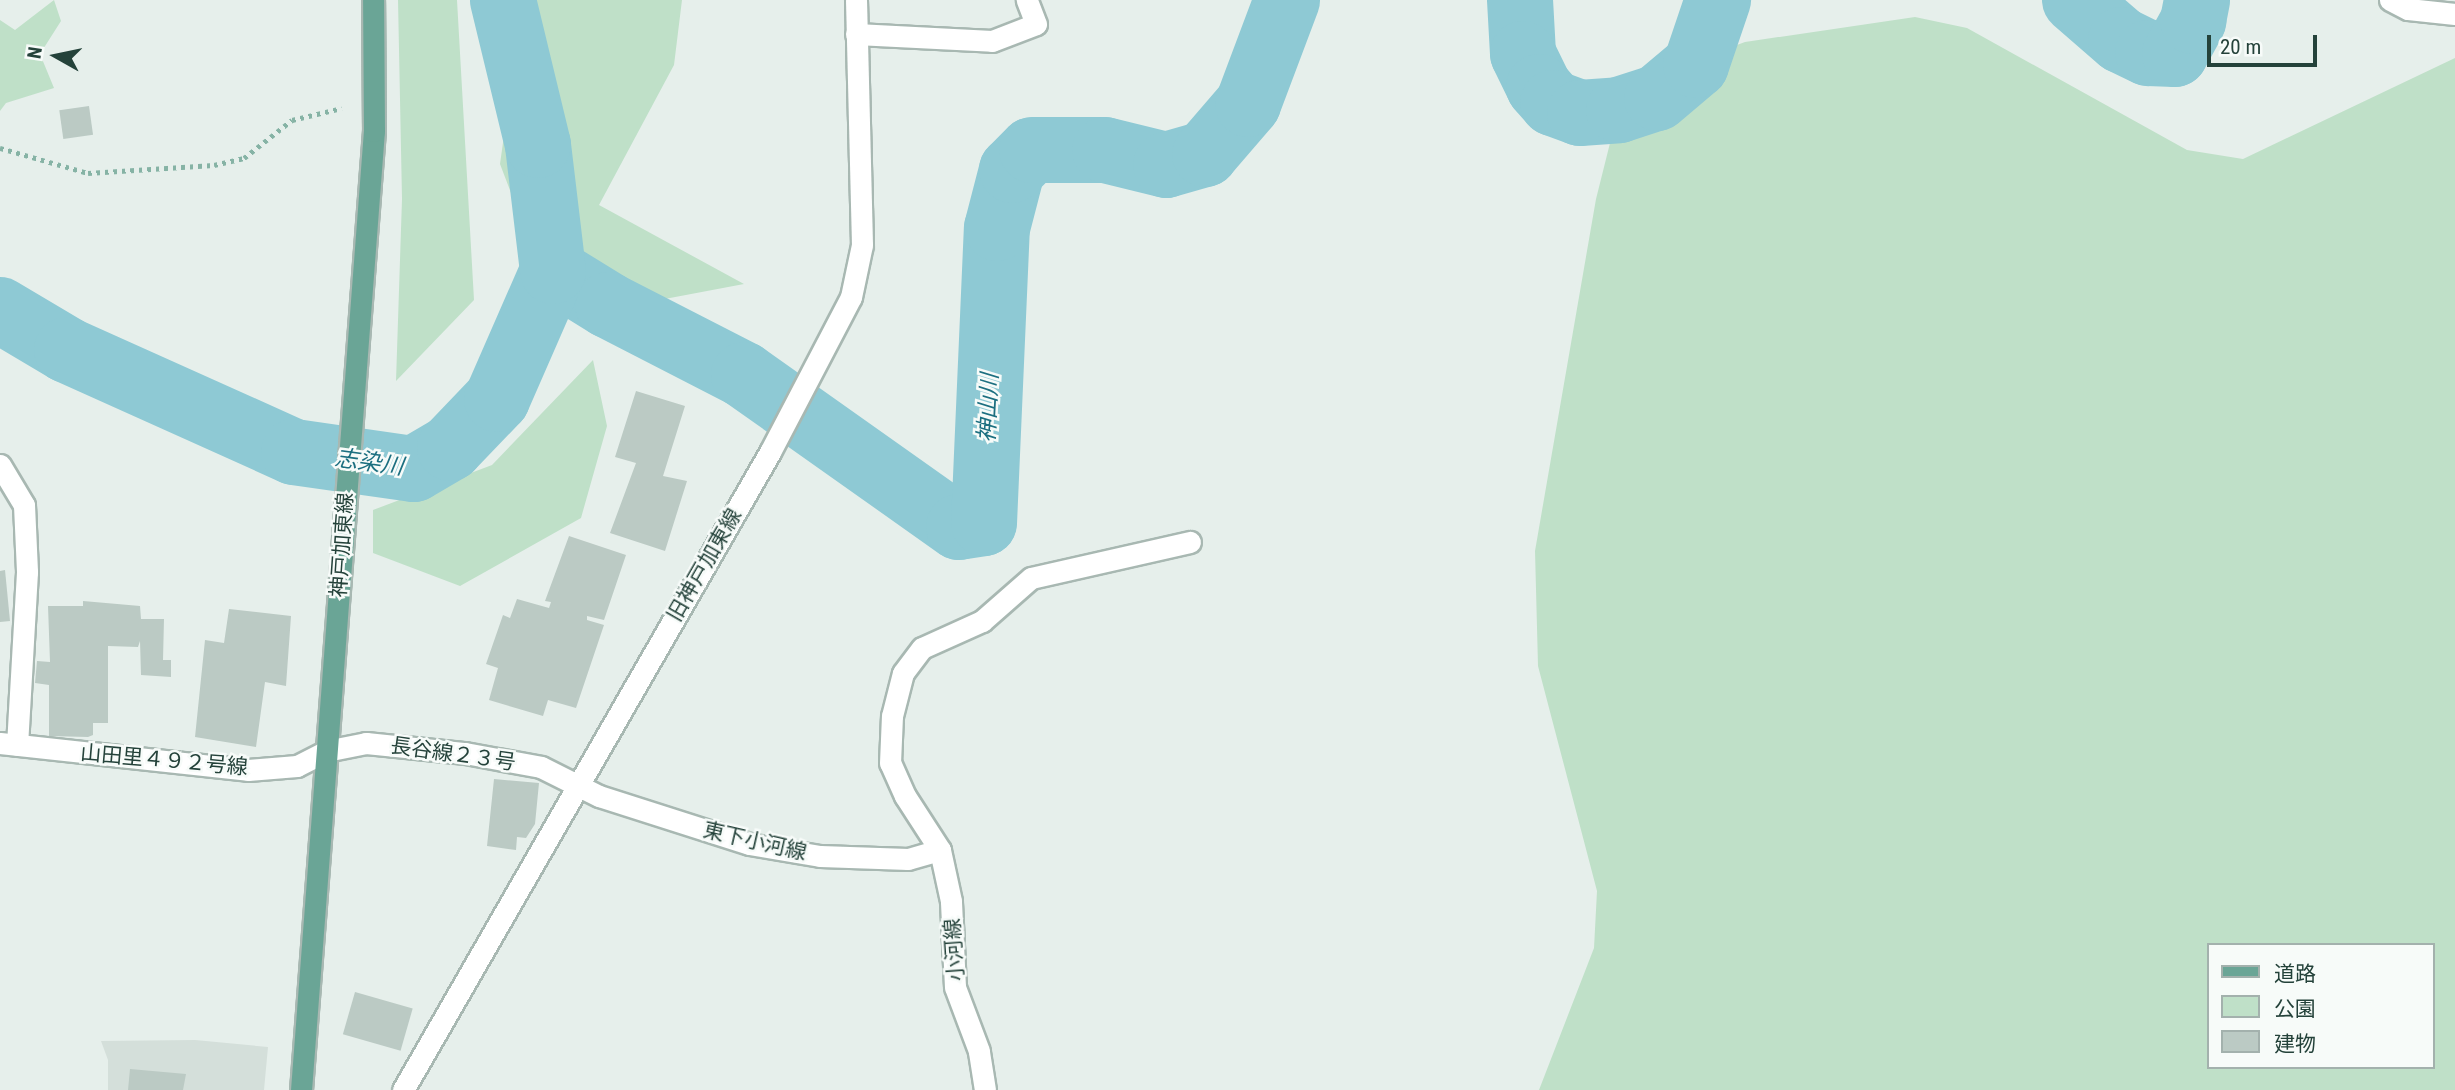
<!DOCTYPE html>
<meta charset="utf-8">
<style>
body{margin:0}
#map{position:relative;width:2455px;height:1090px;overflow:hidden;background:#e6efeb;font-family:"Roboto Condensed","Noto Sans JP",sans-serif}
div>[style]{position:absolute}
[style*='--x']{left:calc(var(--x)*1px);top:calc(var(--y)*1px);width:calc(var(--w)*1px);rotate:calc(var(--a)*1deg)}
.built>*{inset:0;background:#d4dfda}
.green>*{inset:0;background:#bfe0c8}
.river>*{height:66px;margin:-33px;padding:0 33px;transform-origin:33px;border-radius:33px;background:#8ec9d4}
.building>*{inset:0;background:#bbcac4;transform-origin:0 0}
.path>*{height:4.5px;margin-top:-2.25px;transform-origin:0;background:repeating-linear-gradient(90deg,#86b3a5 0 3.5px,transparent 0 8.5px)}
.roads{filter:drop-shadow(2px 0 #a8b8b2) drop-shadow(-2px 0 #a8b8b2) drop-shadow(0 2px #a8b8b2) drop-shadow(0 -2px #a8b8b2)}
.minor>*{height:21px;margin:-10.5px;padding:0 10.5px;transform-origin:10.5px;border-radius:10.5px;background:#fff}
.tertiary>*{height:21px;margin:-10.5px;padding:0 10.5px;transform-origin:10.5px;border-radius:10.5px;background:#fff}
.primary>*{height:21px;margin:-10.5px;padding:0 10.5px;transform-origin:10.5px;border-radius:10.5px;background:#6aa596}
span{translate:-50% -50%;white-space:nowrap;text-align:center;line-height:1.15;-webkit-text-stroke:5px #f7fbf9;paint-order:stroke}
.street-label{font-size:21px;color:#24423a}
.water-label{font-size:23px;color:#1c6f80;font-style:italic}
.legend{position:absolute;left:2207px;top:943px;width:228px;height:126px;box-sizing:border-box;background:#f7fbf9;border:2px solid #a3b1ad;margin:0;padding:9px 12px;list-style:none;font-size:21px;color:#24423a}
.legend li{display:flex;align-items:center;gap:14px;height:35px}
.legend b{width:35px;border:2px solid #a3b1ad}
.north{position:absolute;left:21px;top:21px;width:70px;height:70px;-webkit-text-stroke:5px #f7fbf9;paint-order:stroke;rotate:279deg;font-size:19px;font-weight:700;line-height:28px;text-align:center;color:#24423a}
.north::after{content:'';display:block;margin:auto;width:24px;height:32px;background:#24423a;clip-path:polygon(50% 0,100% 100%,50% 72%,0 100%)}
.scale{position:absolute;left:2207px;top:35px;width:110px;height:32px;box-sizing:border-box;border:4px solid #24423a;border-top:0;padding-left:9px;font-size:21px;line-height:24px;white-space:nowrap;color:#24423a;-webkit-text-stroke:5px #f7fbf9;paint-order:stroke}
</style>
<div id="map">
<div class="built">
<div style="clip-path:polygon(195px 1040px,268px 1047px,264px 1090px,108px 1090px,108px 1060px,101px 1041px)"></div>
</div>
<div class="green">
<div style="clip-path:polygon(54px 0,61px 21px,40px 54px,54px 88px,6px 103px,0 111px,0 20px,15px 30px)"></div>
<div style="clip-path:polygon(398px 0,457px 0,474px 300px,396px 381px,402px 199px)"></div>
<div style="clip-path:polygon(523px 0,682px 0,674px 65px,599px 205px,744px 284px,559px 319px,500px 164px)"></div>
<div style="clip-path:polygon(evenodd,1915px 17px,1967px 28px,2187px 150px,2243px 159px,2455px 58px,2455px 1090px,1539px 1090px,1594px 948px,1597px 891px,1538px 666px,1535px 551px,1596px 199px,1610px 143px,1634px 93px,1688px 63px,1745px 42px,1915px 17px,2208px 945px,2432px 945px,2432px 1067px,2208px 1067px,2208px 945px)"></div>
<div style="clip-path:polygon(593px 360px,607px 426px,581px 518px,460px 586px,373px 553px,373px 510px,492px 465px)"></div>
</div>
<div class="river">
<div style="--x:1520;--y:0;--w:54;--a:86.8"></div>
<div style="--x:1523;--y:54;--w:37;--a:64"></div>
<div style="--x:1539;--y:87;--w:21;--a:49"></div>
<div style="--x:1553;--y:103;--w:29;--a:20"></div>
<div style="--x:1580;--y:113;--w:39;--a:-4"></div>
<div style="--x:1619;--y:110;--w:40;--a:-18"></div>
<div style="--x:1657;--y:98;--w:51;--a:-40.2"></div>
<div style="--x:1696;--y:65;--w:69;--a:-71.3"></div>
<div style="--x:2075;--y:0;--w:61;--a:41"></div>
<div style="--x:2121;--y:40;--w:30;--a:26"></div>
<div style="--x:2148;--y:53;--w:27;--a:2"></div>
<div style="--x:2175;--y:54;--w:38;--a:-61"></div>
<div style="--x:2193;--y:21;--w:21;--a:-79"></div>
<div style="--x:553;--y:271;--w:65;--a:31.7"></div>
<div style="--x:608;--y:305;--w:153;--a:27.2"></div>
<div style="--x:744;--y:375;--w:263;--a:35.3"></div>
<div style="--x:959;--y:527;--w:25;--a:-9"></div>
<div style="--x:984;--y:523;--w:295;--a:-87.5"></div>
<div style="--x:997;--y:228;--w:60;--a:-75.5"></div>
<div style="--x:1012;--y:170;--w:28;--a:-45"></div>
<div style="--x:1032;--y:150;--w:73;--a:0"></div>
<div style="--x:1105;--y:150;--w:63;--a:13.8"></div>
<div style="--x:1166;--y:165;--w:41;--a:-15.8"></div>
<div style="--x:1205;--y:154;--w:66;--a:-49.3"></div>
<div style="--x:1248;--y:104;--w:111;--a:-69.4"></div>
<div style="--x:0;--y:310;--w:78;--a:30.8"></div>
<div style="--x:67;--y:350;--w:249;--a:24.2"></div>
<div style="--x:294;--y:452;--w:121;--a:8.1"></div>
<div style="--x:414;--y:469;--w:42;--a:-30.3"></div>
<div style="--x:450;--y:448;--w:68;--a:-46.2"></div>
<div style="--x:497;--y:399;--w:140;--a:-66.4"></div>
<div style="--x:553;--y:271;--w:127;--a:-96.8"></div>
<div style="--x:538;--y:145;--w:149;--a:-103.6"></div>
</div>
<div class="building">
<div style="left:89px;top:106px;width:29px;height:30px;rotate:82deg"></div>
<div style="clip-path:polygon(636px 391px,685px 406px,663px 476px,687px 481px,665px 551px,610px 533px,636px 463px,615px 457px)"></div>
<div style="clip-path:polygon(569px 536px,626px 555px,604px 620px,587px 616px,587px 620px,604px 625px,576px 708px,548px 700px,543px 716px,489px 700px,498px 668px,486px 664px,503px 615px,510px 618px,517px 599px,549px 608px,551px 602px,545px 601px)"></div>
<div style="clip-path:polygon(5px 570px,10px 621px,0 622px,0 571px)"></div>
<div style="clip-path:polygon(83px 601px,140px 606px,141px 619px,164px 619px,163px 660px,171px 660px,171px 677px,141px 675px,140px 641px,138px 647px,108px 646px,108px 723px,93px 723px,93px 735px,88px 737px,49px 736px,49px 685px,35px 683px,37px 661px,50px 662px,48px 606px,83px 606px)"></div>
<div style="clip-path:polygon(229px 609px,291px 616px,286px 686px,265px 682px,256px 747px,195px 737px,205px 640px,224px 643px)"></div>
<div style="clip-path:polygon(494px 779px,539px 783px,535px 824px,526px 838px,517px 837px,516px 850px,487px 846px)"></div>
<div style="left:355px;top:992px;width:60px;height:44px;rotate:16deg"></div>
<div style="clip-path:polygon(130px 1069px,186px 1074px,183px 1090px,128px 1090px)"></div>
</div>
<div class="path">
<div style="--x:0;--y:148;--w:91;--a:15.9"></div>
<div style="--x:88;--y:173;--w:126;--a:-3.6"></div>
<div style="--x:214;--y:165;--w:31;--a:-13"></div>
<div style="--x:244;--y:158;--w:61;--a:-38.4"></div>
<div style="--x:292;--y:120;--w:51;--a:-13.5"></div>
</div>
<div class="roads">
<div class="minor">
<div style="--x:2390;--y:0;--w:20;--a:27"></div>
<div style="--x:2408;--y:9;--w:47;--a:6.1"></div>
<div style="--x:856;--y:34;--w:136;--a:2.9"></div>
<div style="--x:992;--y:41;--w:47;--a:-21.1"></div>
<div style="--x:1036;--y:24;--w:26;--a:-111"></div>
<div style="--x:0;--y:465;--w:47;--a:59"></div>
<div style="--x:24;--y:505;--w:67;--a:87.4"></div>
<div style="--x:27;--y:572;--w:173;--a:93.3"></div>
<div style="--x:0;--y:743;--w:249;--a:6.2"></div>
<div style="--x:248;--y:770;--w:49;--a:-4.7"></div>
<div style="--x:297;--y:766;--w:33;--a:-27"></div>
<div style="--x:326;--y:751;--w:41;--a:-11.3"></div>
<div style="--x:366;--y:743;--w:100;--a:5.8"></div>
<div style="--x:465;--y:753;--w:77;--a:10.4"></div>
<div style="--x:541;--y:767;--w:65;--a:26.6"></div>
<div style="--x:599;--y:796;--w:157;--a:17.7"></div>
<div style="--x:749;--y:844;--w:72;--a:9.6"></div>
<div style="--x:820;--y:856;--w:88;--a:2"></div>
<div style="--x:908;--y:859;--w:33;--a:-16"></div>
<div style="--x:985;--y:1090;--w:39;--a:-99"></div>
<div style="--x:979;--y:1051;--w:68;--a:-110.6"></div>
<div style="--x:955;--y:987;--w:86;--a:-92.7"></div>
<div style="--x:951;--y:901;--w:52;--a:-102.2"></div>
<div style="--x:940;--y:850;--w:64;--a:-122.9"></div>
<div style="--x:905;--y:796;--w:36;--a:-114"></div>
<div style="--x:890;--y:763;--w:47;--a:-87.6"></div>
<div style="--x:892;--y:716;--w:44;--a:-75.7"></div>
<div style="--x:903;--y:673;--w:31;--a:-53"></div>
<div style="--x:922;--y:648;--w:66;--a:-24.2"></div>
<div style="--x:982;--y:621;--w:65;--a:-41.3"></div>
<div style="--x:1031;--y:578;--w:163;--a:-12.8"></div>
</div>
<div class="tertiary">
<div style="--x:403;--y:1090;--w:736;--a:-60.09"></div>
<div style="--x:770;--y:452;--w:175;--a:-62.4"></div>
<div style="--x:851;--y:297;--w:53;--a:-78.1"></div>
<div style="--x:862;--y:245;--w:245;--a:-91.4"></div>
</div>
<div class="primary">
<div style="--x:301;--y:1090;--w:962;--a:-85.65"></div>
<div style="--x:374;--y:131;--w:131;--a:-90.4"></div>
</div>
</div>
<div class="street-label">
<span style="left:342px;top:545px;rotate:-86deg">神戸加東線</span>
<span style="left:704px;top:565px;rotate:-60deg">旧神戸加東線</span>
<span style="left:453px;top:754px;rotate:8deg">長谷線２３号</span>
<span style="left:164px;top:760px;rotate:5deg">山田里４９２号線</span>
<span style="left:755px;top:841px;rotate:13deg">東下小河線</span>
<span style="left:954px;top:950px;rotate:-94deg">小河線</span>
</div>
<div class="water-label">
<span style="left:989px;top:408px;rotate:-87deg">神山川</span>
<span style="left:369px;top:463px;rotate:8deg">志染川</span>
</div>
<ul class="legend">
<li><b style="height:9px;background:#6aa596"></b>道路</li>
<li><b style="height:19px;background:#bfe0c8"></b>公園</li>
<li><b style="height:19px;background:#bbcac4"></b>建物</li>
</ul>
<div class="north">N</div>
<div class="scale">20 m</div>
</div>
